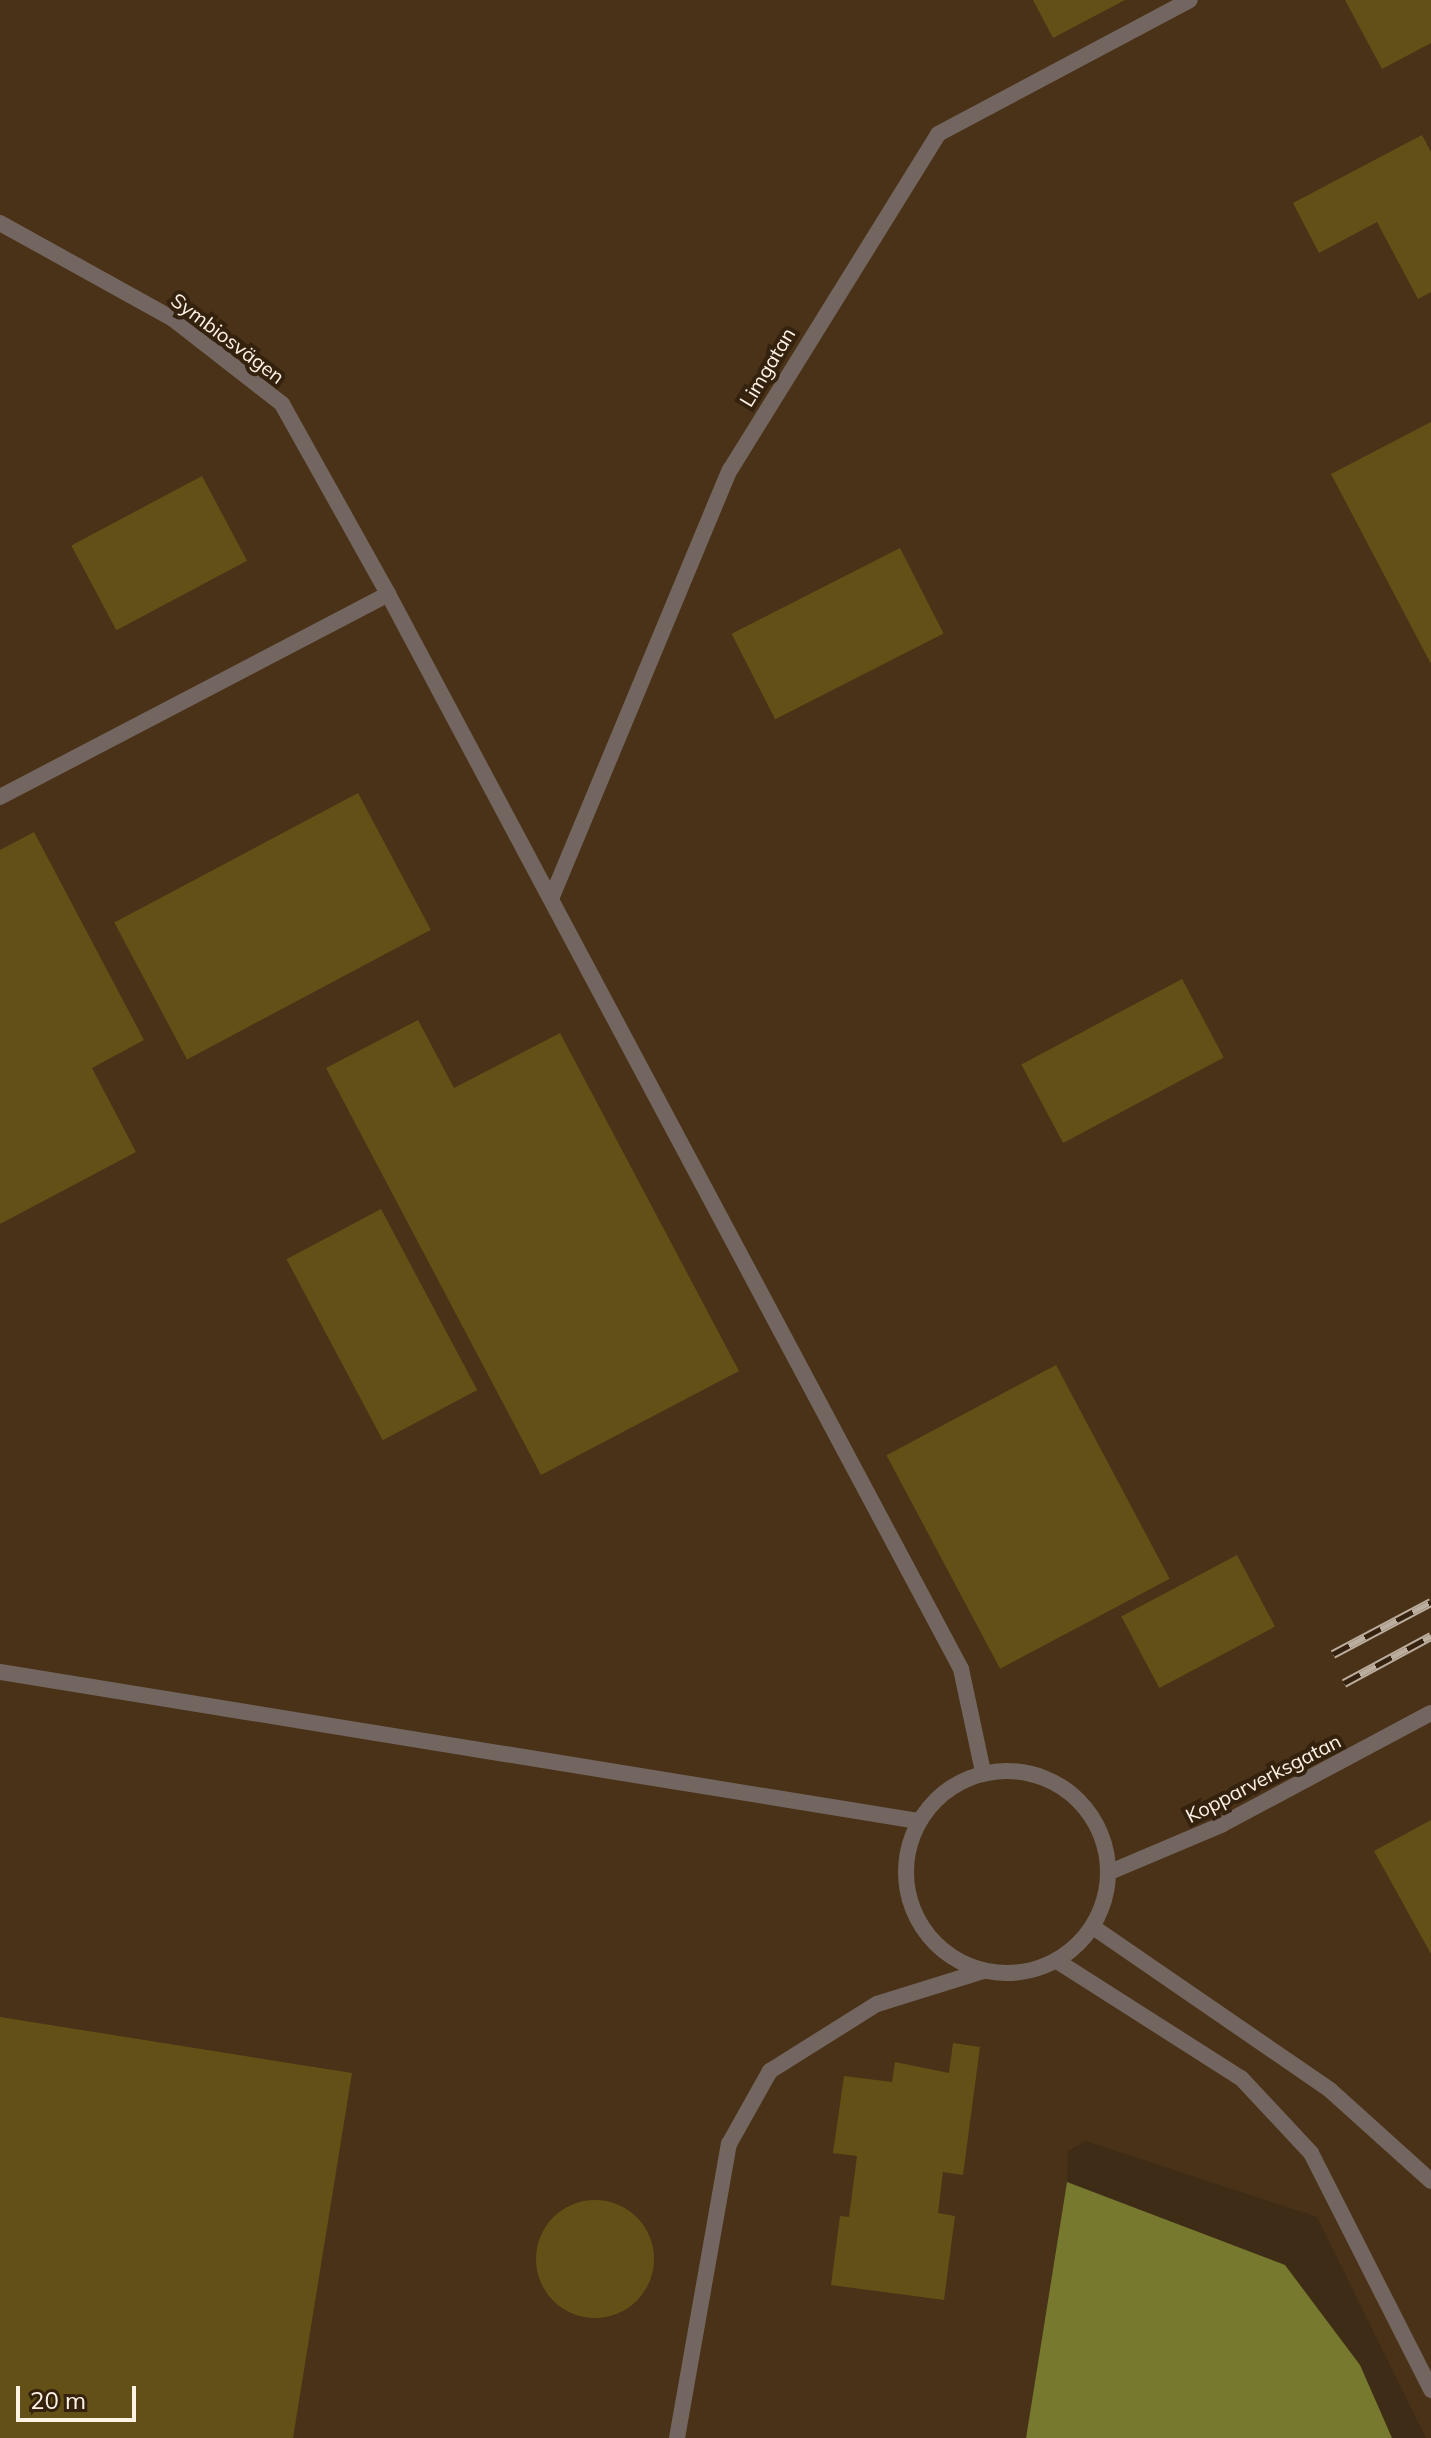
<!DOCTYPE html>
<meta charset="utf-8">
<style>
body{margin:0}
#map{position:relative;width:1431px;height:2438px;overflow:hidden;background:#3e2c17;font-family:Mulish,sans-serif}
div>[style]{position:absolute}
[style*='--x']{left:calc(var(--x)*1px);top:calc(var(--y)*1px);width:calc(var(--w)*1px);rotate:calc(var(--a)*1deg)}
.built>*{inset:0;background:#493217}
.water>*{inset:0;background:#76792e}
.building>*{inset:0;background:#635016;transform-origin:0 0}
.round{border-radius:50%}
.lane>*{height:16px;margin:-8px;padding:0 8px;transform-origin:8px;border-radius:8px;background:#736660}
.lane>.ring{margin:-8px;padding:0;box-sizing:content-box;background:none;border:16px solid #736660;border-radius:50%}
.rail>*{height:9px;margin-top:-4.5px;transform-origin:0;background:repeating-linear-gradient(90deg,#34220e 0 18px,#bcae9e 0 36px);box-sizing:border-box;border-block:2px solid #bcae9e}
span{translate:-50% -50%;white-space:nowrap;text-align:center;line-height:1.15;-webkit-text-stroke:8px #34220e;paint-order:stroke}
.street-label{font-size:20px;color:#fef2e5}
.scale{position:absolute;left:16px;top:2386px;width:120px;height:36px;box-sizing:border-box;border:4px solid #fef2e5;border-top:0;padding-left:10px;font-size:24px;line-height:28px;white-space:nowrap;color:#fef2e5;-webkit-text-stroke:6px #34220e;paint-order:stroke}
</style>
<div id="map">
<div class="built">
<div style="clip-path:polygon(0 0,1431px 0,1431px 2438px,1426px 2438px,1317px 2217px,1086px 2141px,1068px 2151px,1067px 2182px,1026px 2438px,0 2438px)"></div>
</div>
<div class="water">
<div style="clip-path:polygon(1067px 2182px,1285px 2265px,1360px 2365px,1392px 2438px,1026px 2438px)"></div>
</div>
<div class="building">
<div style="clip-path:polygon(1033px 0,1125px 0,1053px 38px)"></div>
<div style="clip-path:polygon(1345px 0,1431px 0,1431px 43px,1382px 69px)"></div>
<div style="clip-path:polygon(1422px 135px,1431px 152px,1431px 292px,1418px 299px,1377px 222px,1319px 253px,1293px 203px)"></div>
<div style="clip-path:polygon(1431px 422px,1431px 664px,1331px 474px)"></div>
<div style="left:202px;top:476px;width:96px;height:148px;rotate:62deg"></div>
<div style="left:900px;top:548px;width:96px;height:189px;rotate:63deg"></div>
<div style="left:358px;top:793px;width:155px;height:276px;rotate:62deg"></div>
<div style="clip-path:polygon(34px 832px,144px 1040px,92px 1068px,136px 1152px,0 1224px,0 850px)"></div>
<div style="left:1182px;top:979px;width:89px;height:182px;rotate:62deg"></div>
<div style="clip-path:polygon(418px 1020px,454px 1088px,560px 1033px,739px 1371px,541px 1475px,326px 1068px)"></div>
<div style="left:381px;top:1209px;width:205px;height:107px;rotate:62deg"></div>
<div style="left:1056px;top:1365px;width:242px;height:192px;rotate:62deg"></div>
<div style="left:1237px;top:1555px;width:81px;height:131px;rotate:62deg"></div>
<div style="clip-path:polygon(1431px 1820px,1431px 1954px,1374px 1851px)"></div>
<div style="clip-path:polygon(0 2017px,352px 2073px,293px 2438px,0 2438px)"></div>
<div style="clip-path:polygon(953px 2043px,980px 2047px,963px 2175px,943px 2172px,938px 2213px,955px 2216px,944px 2300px,831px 2285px,840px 2216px,849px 2217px,857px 2156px,833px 2153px,844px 2076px,892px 2082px,895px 2062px,949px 2073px)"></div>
<div class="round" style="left:536px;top:2200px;width:118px;height:118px"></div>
</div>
<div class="lane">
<div style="--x:0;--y:223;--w:198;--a:29"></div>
<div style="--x:173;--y:319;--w:138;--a:37.9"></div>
<div style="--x:282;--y:404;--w:218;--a:60.8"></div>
<div style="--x:0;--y:797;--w:438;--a:-27.6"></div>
<div style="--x:388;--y:594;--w:1218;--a:61.94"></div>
<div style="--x:961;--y:1669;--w:105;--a:77.9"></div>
<div style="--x:551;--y:899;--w:465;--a:-67.4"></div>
<div style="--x:730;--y:470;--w:395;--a:-58.2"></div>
<div style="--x:938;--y:134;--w:285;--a:-28"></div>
<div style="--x:0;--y:1672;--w:930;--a:9.22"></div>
<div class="ring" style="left:906px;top:1771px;width:186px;height:186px"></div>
<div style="--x:1110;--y:1872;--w:121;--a:-22.9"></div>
<div style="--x:1221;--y:1825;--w:238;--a:-28.1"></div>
<div style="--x:1093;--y:1927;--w:288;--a:34.5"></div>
<div style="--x:1330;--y:2090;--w:136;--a:42"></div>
<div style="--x:1057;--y:1961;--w:218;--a:32.5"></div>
<div style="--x:1241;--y:2078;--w:103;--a:47"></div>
<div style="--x:1311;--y:2153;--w:266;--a:63.1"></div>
<div style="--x:677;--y:2438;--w:299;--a:-80"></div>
<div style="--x:729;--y:2144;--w:84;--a:-60.7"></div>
<div style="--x:770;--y:2071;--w:126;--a:-32.1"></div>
<div style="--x:877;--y:2004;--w:111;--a:-17.3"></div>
</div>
<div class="rail">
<div style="--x:1333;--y:1654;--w:111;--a:-28"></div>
<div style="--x:1344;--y:1683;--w:99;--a:-28.4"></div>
</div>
<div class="street-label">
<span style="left:228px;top:338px;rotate:37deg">Symbiosvägen</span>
<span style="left:767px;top:367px;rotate:-59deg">Limgatan</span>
<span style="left:1263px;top:1778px;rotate:-27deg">Kopparverksgatan</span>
</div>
<div class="scale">20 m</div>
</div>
